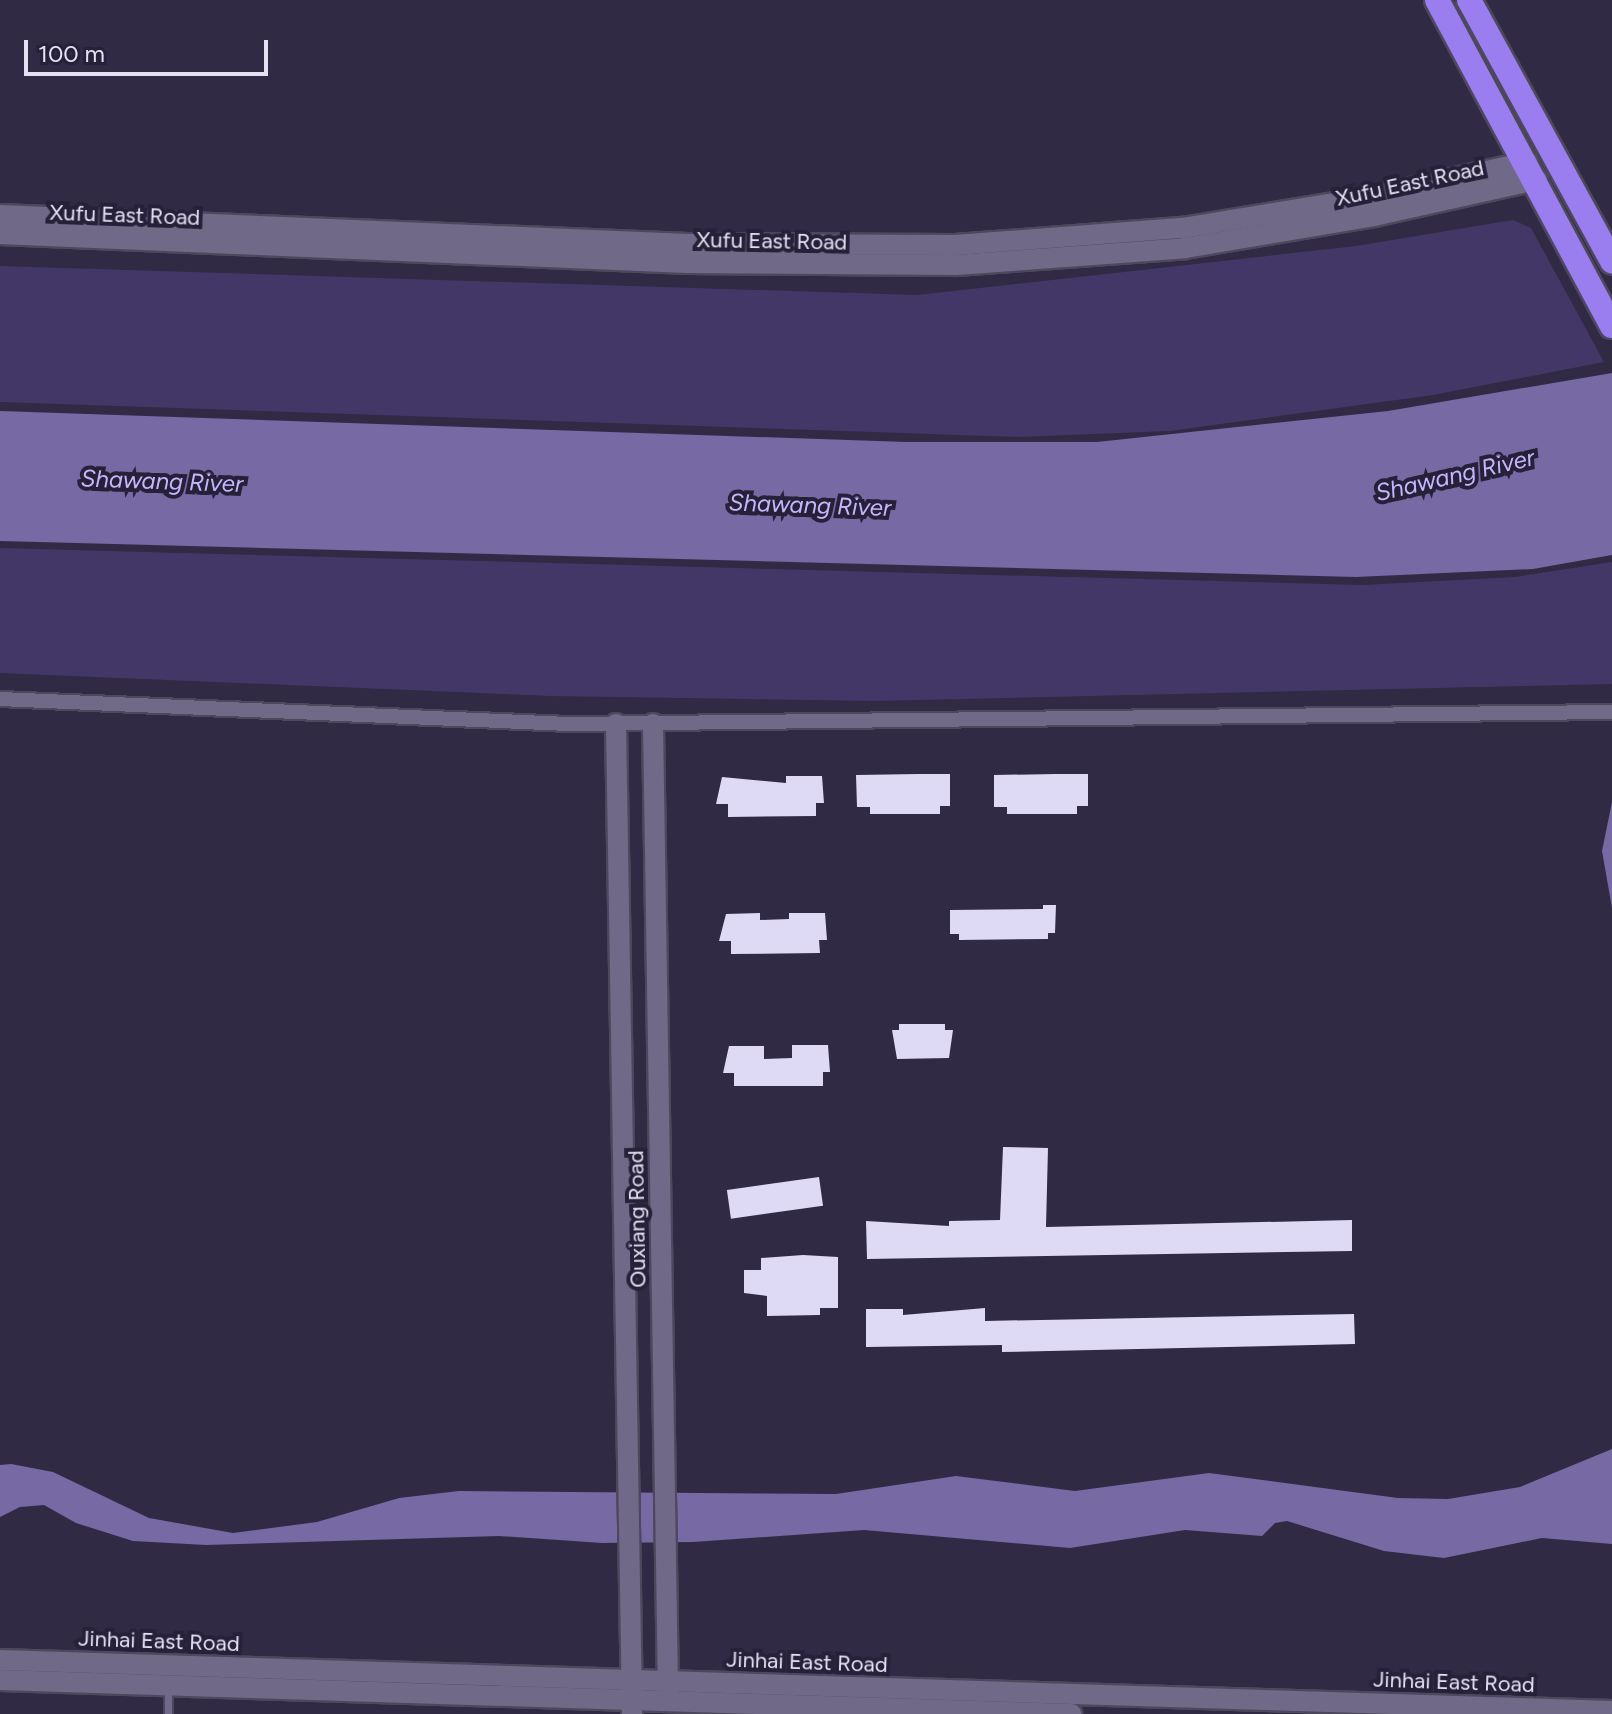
<!DOCTYPE html>
<style>
body{margin:0}
#map{position:relative;width:1612px;height:1714px;overflow:hidden;background:#302a44;font-family:Figtree,sans-serif}
div>[style]{position:absolute}
[style*='--x']{left:calc(var(--x)*1px);top:calc(var(--y)*1px);width:calc(var(--w)*1px);rotate:calc(var(--a)*1deg)}
.green>*{inset:0;background:#433768}
.water>*{inset:0;background:#7669a4}
.building>*{inset:0;background:#ded9f4;transform-origin:0 0}
.roads{filter:drop-shadow(2px 0 #4d485e) drop-shadow(-2px 0 #4d485e) drop-shadow(0 2px #4d485e) drop-shadow(0 -2px #4d485e)}
.lane>*{height:7px;margin:-3.5px;padding:0 3.5px;transform-origin:3.5px;border-radius:3.5px;background:#706a88}
.street>*{height:14px;margin:-7px;padding:0 7px;transform-origin:7px;border-radius:7px;background:#706a88}
.secondary>*{height:20px;margin:-10px;padding:0 10px;transform-origin:10px;border-radius:10px;background:#706a88}
.highway>*{height:24px;margin:-12px;padding:0 12px;transform-origin:12px;border-radius:12px;background:#9a7dee}
span{translate:-50% -50%;white-space:nowrap;text-align:center;line-height:1.15;-webkit-text-stroke:8px #262039;paint-order:stroke}
.street-label{font-size:22px;color:#e3e1f2}
.water-label{font-size:24px;color:#c5b6fc;font-style:italic}
.scale{position:absolute;left:24px;top:40px;width:244px;height:36px;box-sizing:border-box;border:4px solid #e3e1f2;border-top:0;padding-left:10px;font-size:24px;line-height:28px;white-space:nowrap;color:#e3e1f2;-webkit-text-stroke:6px #262039;paint-order:stroke}
</style>
<div id="map">
<div class="green">
<div style="clip-path:polygon(1513px 220px,1531px 228px,1604px 362px,1433px 395px,1170px 431px,1019px 437px,0 402px,0 266px,917px 295px,1356px 246px)"></div>
<div style="clip-path:polygon(0 548px,1363px 585px,1515px 577px,1612px 562px,1612px 684px,873px 701px,550px 696px,0 673px)"></div>
</div>
<div class="water">
<div style="clip-path:polygon(1612px 373px,1612px 555px,1533px 569px,1356px 577px,0 541px,0 411px,906px 442px,1097px 442px,1388px 411px)"></div>
<div style="clip-path:polygon(1612px 802px,1612px 908px,1602px 851px)"></div>
<div style="clip-path:polygon(1612px 1449px,1612px 1544px,1542px 1538px,1444px 1558px,1384px 1551px,1287px 1521px,1275px 1523px,1262px 1536px,1185px 1530px,1070px 1548px,864px 1530px,693px 1542px,602px 1543px,499px 1536px,206px 1545px,133px 1541px,76px 1523px,44px 1505px,20px 1507px,0 1517px,0 1465px,11px 1464px,53px 1472px,149px 1518px,233px 1533px,317px 1522px,399px 1498px,459px 1491px,836px 1494px,956px 1476px,1075px 1491px,1209px 1473px,1398px 1498px,1448px 1499px,1520px 1487px)"></div>
</div>
<div class="building">
<div style="clip-path:polygon(918px 774px,950px 774px,950px 806px,940px 806px,940px 814px,870px 814px,870px 807px,857px 807px,856px 775px)"></div>
<div style="clip-path:polygon(1056px 774px,1088px 774px,1088px 806px,1077px 806px,1077px 814px,1007px 814px,1007px 807px,994px 807px,994px 775px)"></div>
<div style="clip-path:polygon(786px 776px,822px 776px,824px 803px,816px 803px,816px 816px,728px 817px,728px 804px,716px 804px,722px 777px,786px 783px)"></div>
<div style="clip-path:polygon(1043px 905px,1056px 905px,1055px 933px,1048px 933px,1048px 939px,959px 940px,959px 934px,950px 934px,950px 910px,1043px 909px)"></div>
<div style="clip-path:polygon(760px 913px,760px 920px,789px 919px,789px 913px,825px 913px,827px 940px,819px 940px,820px 953px,731px 954px,731px 941px,719px 941px,726px 914px)"></div>
<div style="clip-path:polygon(899px 1024px,945px 1024px,945px 1030px,953px 1030px,949px 1058px,897px 1059px,892px 1030px,899px 1030px)"></div>
<div style="clip-path:polygon(792px 1045px,828px 1045px,830px 1072px,823px 1072px,823px 1086px,734px 1086px,734px 1073px,723px 1073px,729px 1046px,764px 1046px,764px 1059px,792px 1058px)"></div>
<div style="clip-path:polygon(1003px 1147px,1048px 1148px,1046px 1227px,1352px 1220px,1352px 1251px,867px 1259px,866px 1221px,949px 1226px,949px 1221px,1000px 1220px)"></div>
<div style="left:819px;top:1177px;width:29px;height:93px;rotate:82deg"></div>
<div style="clip-path:polygon(803px 1255px,838px 1257px,838px 1308px,820px 1308px,820px 1315px,767px 1316px,767px 1296px,744px 1293px,744px 1270px,761px 1270px,761px 1258px)"></div>
<div style="clip-path:polygon(985px 1308px,985px 1321px,1354px 1314px,1355px 1344px,1002px 1352px,1002px 1345px,866px 1347px,866px 1309px,903px 1309px,903px 1315px)"></div>
</div>
<div class="roads">
<div class="lane">
<div style="--x:168;--y:1714;--w:26;--a:-90"></div>
</div>
<div class="street">
<div style="--x:0;--y:699;--w:570;--a:2.52"></div>
<div style="--x:569;--y:724;--w:1043;--a:-0.66"></div>
</div>
<div class="secondary">
<div style="--x:0;--y:215;--w:688;--a:2.42"></div>
<div style="--x:687;--y:244;--w:268;--a:0.2"></div>
<div style="--x:955;--y:245;--w:229;--a:-4.3"></div>
<div style="--x:1183;--y:228;--w:190;--a:-9.4"></div>
<div style="--x:1370;--y:197;--w:161;--a:-12.6"></div>
<div style="--x:0;--y:234;--w:687;--a:2.42"></div>
<div style="--x:686;--y:263;--w:270;--a:0.4"></div>
<div style="--x:956;--y:265;--w:230;--a:-4.2"></div>
<div style="--x:1185;--y:248;--w:192;--a:-9.6"></div>
<div style="--x:1374;--y:216;--w:167;--a:-12.5"></div>
<div style="--x:616;--y:724;--w:990;--a:89.07"></div>
<div style="--x:653;--y:724;--w:970;--a:89.11"></div>
<div style="--x:0;--y:1660;--w:1613;--a:1.81"></div>
<div style="--x:0;--y:1680;--w:1072;--a:1.82"></div>
</div>
<div class="highway">
<div style="--x:1437;--y:0;--w:370;--a:61.8"></div>
<div style="--x:1469;--y:0;--w:298;--a:61.3"></div>
</div>
</div>
<div class="street-label">
<span style="left:1410px;top:183px;rotate:-12deg">Xufu East Road</span>
<span style="left:125px;top:215px;rotate:2deg">Xufu East Road</span>
<span style="left:772px;top:241px;rotate:1deg">Xufu East Road</span>
<span style="left:637px;top:1219px;rotate:-91deg">Ouxiang Road</span>
<span style="left:159px;top:1641px;rotate:2deg">Jinhai East Road</span>
<span style="left:807px;top:1662px;rotate:2deg">Jinhai East Road</span>
<span style="left:1454px;top:1682px;rotate:2deg">Jinhai East Road</span>
</div>
<div class="water-label">
<span style="left:1455px;top:475px;rotate:-13deg">Shawang River</span>
<span style="left:162px;top:481px;rotate:2deg">Shawang River</span>
<span style="left:810px;top:505px;rotate:2deg">Shawang River</span>
</div>
<div class="scale">100 m</div>
</div>
